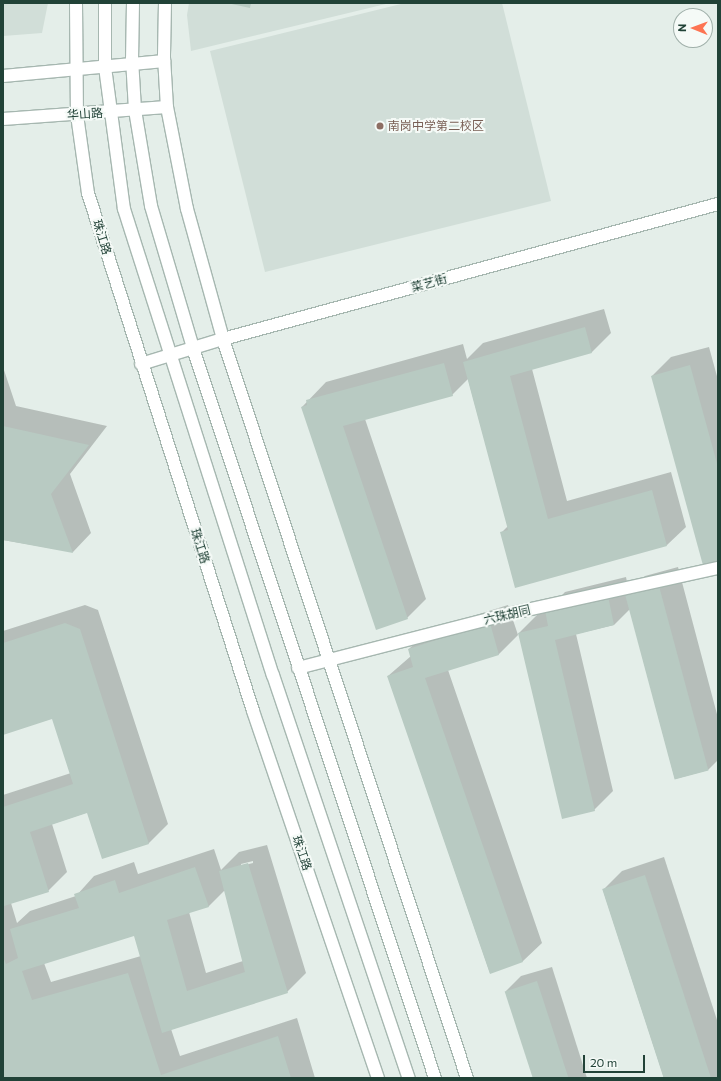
<!DOCTYPE html>
<meta charset="utf-8">
<style>
body{margin:0}
#map{position:relative;width:721px;height:1081px;overflow:hidden;background:#e4eee9;font-family:Commissioner,"Noto Sans SC",sans-serif}
div>[style]{position:absolute}
[style*='--x']{left:calc(var(--x)*1px);top:calc(var(--y)*1px);width:calc(var(--w)*1px);rotate:calc(var(--a)*1deg)}
.built>*{inset:0;background:#d1ded8}
.shadow>*{inset:0;background:#0003}
.building>*{inset:0;background:#b8cac2;transform-origin:0 0}
.roads{filter:drop-shadow(1px 0 #a6b7b0) drop-shadow(-1px 0 #a6b7b0) drop-shadow(0 1px #a6b7b0) drop-shadow(0 -1px #a6b7b0)}
.minor>*{height:12px;margin:-6px;padding:0 6px;transform-origin:6px;border-radius:6px;background:#fff}
.secondary>*{height:12px;margin:-6px;padding:0 6px;transform-origin:6px;border-radius:6px;background:#fff}
.dots>*{width:11px;height:11px;translate:-50% -50%;box-sizing:border-box;border:2px solid #f5faf7;border-radius:50%}
span{translate:-50% -50%;white-space:nowrap;text-align:center;line-height:1.15;-webkit-text-stroke:4px #f5faf7;paint-order:stroke}
.street-label{font-size:12px;color:#214237}
.education-label{font-size:12px;color:#785e54}
.left{translate:0 -50%;text-align:left}
.frame{position:absolute;inset:0;border:4px solid #214237;pointer-events:none}
.north{position:absolute;left:673px;top:8px;width:40px;height:40px;box-sizing:border-box;background:#f5faf7;border:1px solid #a0b0aa;border-radius:50%;rotate:271deg;font-size:11px;font-weight:700;line-height:16px;text-align:center;color:#214237}
.north::after{content:'';display:block;margin:auto;width:14px;height:18px;background:#fd7453;clip-path:polygon(50% 0,100% 100%,50% 72%,0 100%)}
.scale{position:absolute;left:583px;top:1055px;width:62px;height:18px;box-sizing:border-box;border:2px solid #214237;border-top:0;padding-left:5px;font-size:12px;line-height:14px;white-space:nowrap;color:#214237;-webkit-text-stroke:3px #f5faf7;paint-order:stroke}
</style>
<div id="map">
<div class="built">
<div style="clip-path:polygon(3px 3px,48px 3px,42px 33px,3px 36px)"></div>
<div style="clip-path:polygon(189px 3px,390px 3px,191px 51px,187px 15px)"></div>
<div style="clip-path:polygon(405px 3px,502px 3px,551px 201px,265px 272px,210px 51px)"></div>
</div>
<div class="shadow">
<div style="clip-path:polygon(604px 309px,611px 333px,592px 352px,532px 369px,567px 501px,671px 472px,686px 527px,667px 545px,501px 533px,508px 526px,468px 379px,452px 395px,365px 419px,426px 599px,407px 618px,302px 407px,326px 382px,463px 344px,467px 359px,483px 343px)"></div>
<div style="clip-path:polygon(709px 347px,718px 380px,718px 564px,652px 376px,671px 357px)"></div>
<div style="clip-path:polygon(3px 367px,16px 406px,107px 426px,70px 474px,91px 533px,73px 552px,3px 540px)"></div>
<div style="clip-path:polygon(678px 567px,718px 718px,718px 760px,708px 770px,675px 779px,630px 609px,614px 625px,576px 634px,613px 791px,594px 810px,519px 633px,538px 614px,546px 612px,565px 592px,626px 577px,629px 592px,645px 576px)"></div>
<div style="clip-path:polygon(evenodd,85px 605px,98px 610px,168px 824px,149px 843px,103px 858px,88px 812px,52px 824px,67px 872px,48px 891px,11px 903px,17px 923px,30px 911px,76px 896px,94px 876px,134px 862px,138px 874px,214px 849px,221px 870px,239px 852px,267px 845px,306px 973px,287px 992px,171px 1029px,180px 1056px,297px 1018px,315px 1078px,3px 1078px,3px 795px,71px 773px,53px 718px,3px 734px,3px 631px,85px 605px,253px 861px,253px 863px,241px 866px,241px 864px,253px 861px,85px 605px,225px 890px,243px 961px,206px 973px,189px 912px,209px 906px,225px 890px,85px 605px,135px 935px,141px 956px,51px 982px,44px 963px,135px 935px)"></div>
<div style="clip-path:polygon(508px 605px,518px 635px,499px 654px,448px 670px,542px 943px,523px 961px,490px 973px,388px 676px,411px 656px,409px 649px,428px 630px)"></div>
<div style="clip-path:polygon(664px 857px,718px 1023px,718px 1078px,664px 1078px,603px 890px,622px 871px)"></div>
<div style="clip-path:polygon(552px 967px,587px 1078px,534px 1078px,506px 991px,521px 976px)"></div>
</div>
<div class="building">
<div style="clip-path:polygon(227px 3px,251px 3px,250px 8px)"></div>
<div style="clip-path:polygon(585px 327px,592px 353px,510px 376px,548px 519px,652px 490px,667px 546px,515px 588px,500px 532px,508px 530px,463px 362px)"></div>
<div style="clip-path:polygon(444px 363px,453px 396px,343px 426px,408px 619px,376px 630px,301px 407px,307px 405px,306px 400px)"></div>
<div style="clip-path:polygon(690px 365px,718px 467px,718px 565px,704px 569px,651px 376px)"></div>
<div style="clip-path:polygon(3px 426px,89px 445px,51px 494px,73px 553px,3px 540px)"></div>
<div style="left:659px;top:586px;width:191px;height:35px;rotate:75deg"></div>
<div style="clip-path:polygon(608px 596px,614px 625px,555px 640px,595px 811px,562px 819px,518px 633px,548px 626px,545px 610px)"></div>
<div style="clip-path:polygon(65px 623px,80px 629px,149px 844px,102px 859px,87px 813px,30px 832px,49px 892px,4px 906px,3px 807px,73px 784px,52px 719px,3px 735px,3px 643px)"></div>
<div style="clip-path:polygon(490px 623px,499px 655px,425px 678px,523px 962px,490px 974px,387px 676px,413px 667px,408px 649px)"></div>
<div style="clip-path:polygon(248px 863px,288px 993px,162px 1033px,134px 936px,22px 971px,32px 1000px,128px 973px,161px 1075px,278px 1036px,291px 1078px,3px 1078px,3px 957px,6px 964px,18px 958px,10px 929px,79px 908px,74px 894px,115px 880px,119px 893px,195px 867px,209px 907px,167px 920px,187px 991px,245px 972px,219px 871px)"></div>
<div style="left:645px;top:875px;width:213px;height:45px;rotate:72deg"></div>
<div style="left:537px;top:981px;width:102px;height:34px;rotate:72deg"></div>
</div>
<div class="roads">
<div class="minor">
<div style="--x:141;--y:364;--w:86;--a:-17"></div>
<div style="--x:223;--y:339;--w:513;--a:-15.26"></div>
<div style="--x:298;--y:668;--w:217;--a:-14.4"></div>
<div style="--x:508;--y:614;--w:215;--a:-12.4"></div>
</div>
<div class="secondary">
<div style="--x:76;--y:3;--w:112;--a:89.5"></div>
<div style="--x:77;--y:115;--w:79;--a:82"></div>
<div style="--x:88;--y:193;--w:544;--a:72.33"></div>
<div style="--x:253;--y:711;--w:388;--a:71.2"></div>
<div style="--x:105;--y:3;--w:64;--a:90"></div>
<div style="--x:105;--y:67;--w:143;--a:82.4"></div>
<div style="--x:124;--y:209;--w:489;--a:72.3"></div>
<div style="--x:273;--y:675;--w:425;--a:71.4"></div>
<div style="--x:133;--y:3;--w:56;--a:91"></div>
<div style="--x:132;--y:59;--w:51;--a:86.6"></div>
<div style="--x:135;--y:110;--w:97;--a:80.5"></div>
<div style="--x:151;--y:206;--w:148;--a:73.5"></div>
<div style="--x:193;--y:348;--w:769;--a:71.66"></div>
<div style="--x:165;--y:3;--w:54;--a:91.1"></div>
<div style="--x:164;--y:57;--w:50;--a:86.6"></div>
<div style="--x:167;--y:107;--w:104;--a:78.9"></div>
<div style="--x:187;--y:209;--w:135;--a:74.5"></div>
<div style="--x:223;--y:339;--w:778;--a:71.73"></div>
<div style="--x:3;--y:76;--w:162;--a:-5.3"></div>
<div style="--x:3;--y:119;--w:164;--a:-4.2"></div>
</div>
</div>
<div class="dots">
<div style="left:380px;top:126px;background:#8d6e63"></div>
</div>
<div class="street-label">
<span style="left:85px;top:114px;rotate:-4deg">华山路</span>
<span style="left:102px;top:237px;rotate:73deg">珠江路</span>
<span style="left:429px;top:283px;rotate:-15deg">菜艺街</span>
<span style="left:200px;top:546px;rotate:72deg">珠江路</span>
<span style="left:507px;top:615px;rotate:-13deg">六珠胡同</span>
<span style="left:302px;top:853px;rotate:71deg">珠江路</span>
</div>
<div class="education-label">
<span class="left" style="left:388px;top:126px">南岗中学第二校区</span>
</div>
<div class="frame"></div>
<div class="north">N</div>
<div class="scale">20 m</div>
</div>
